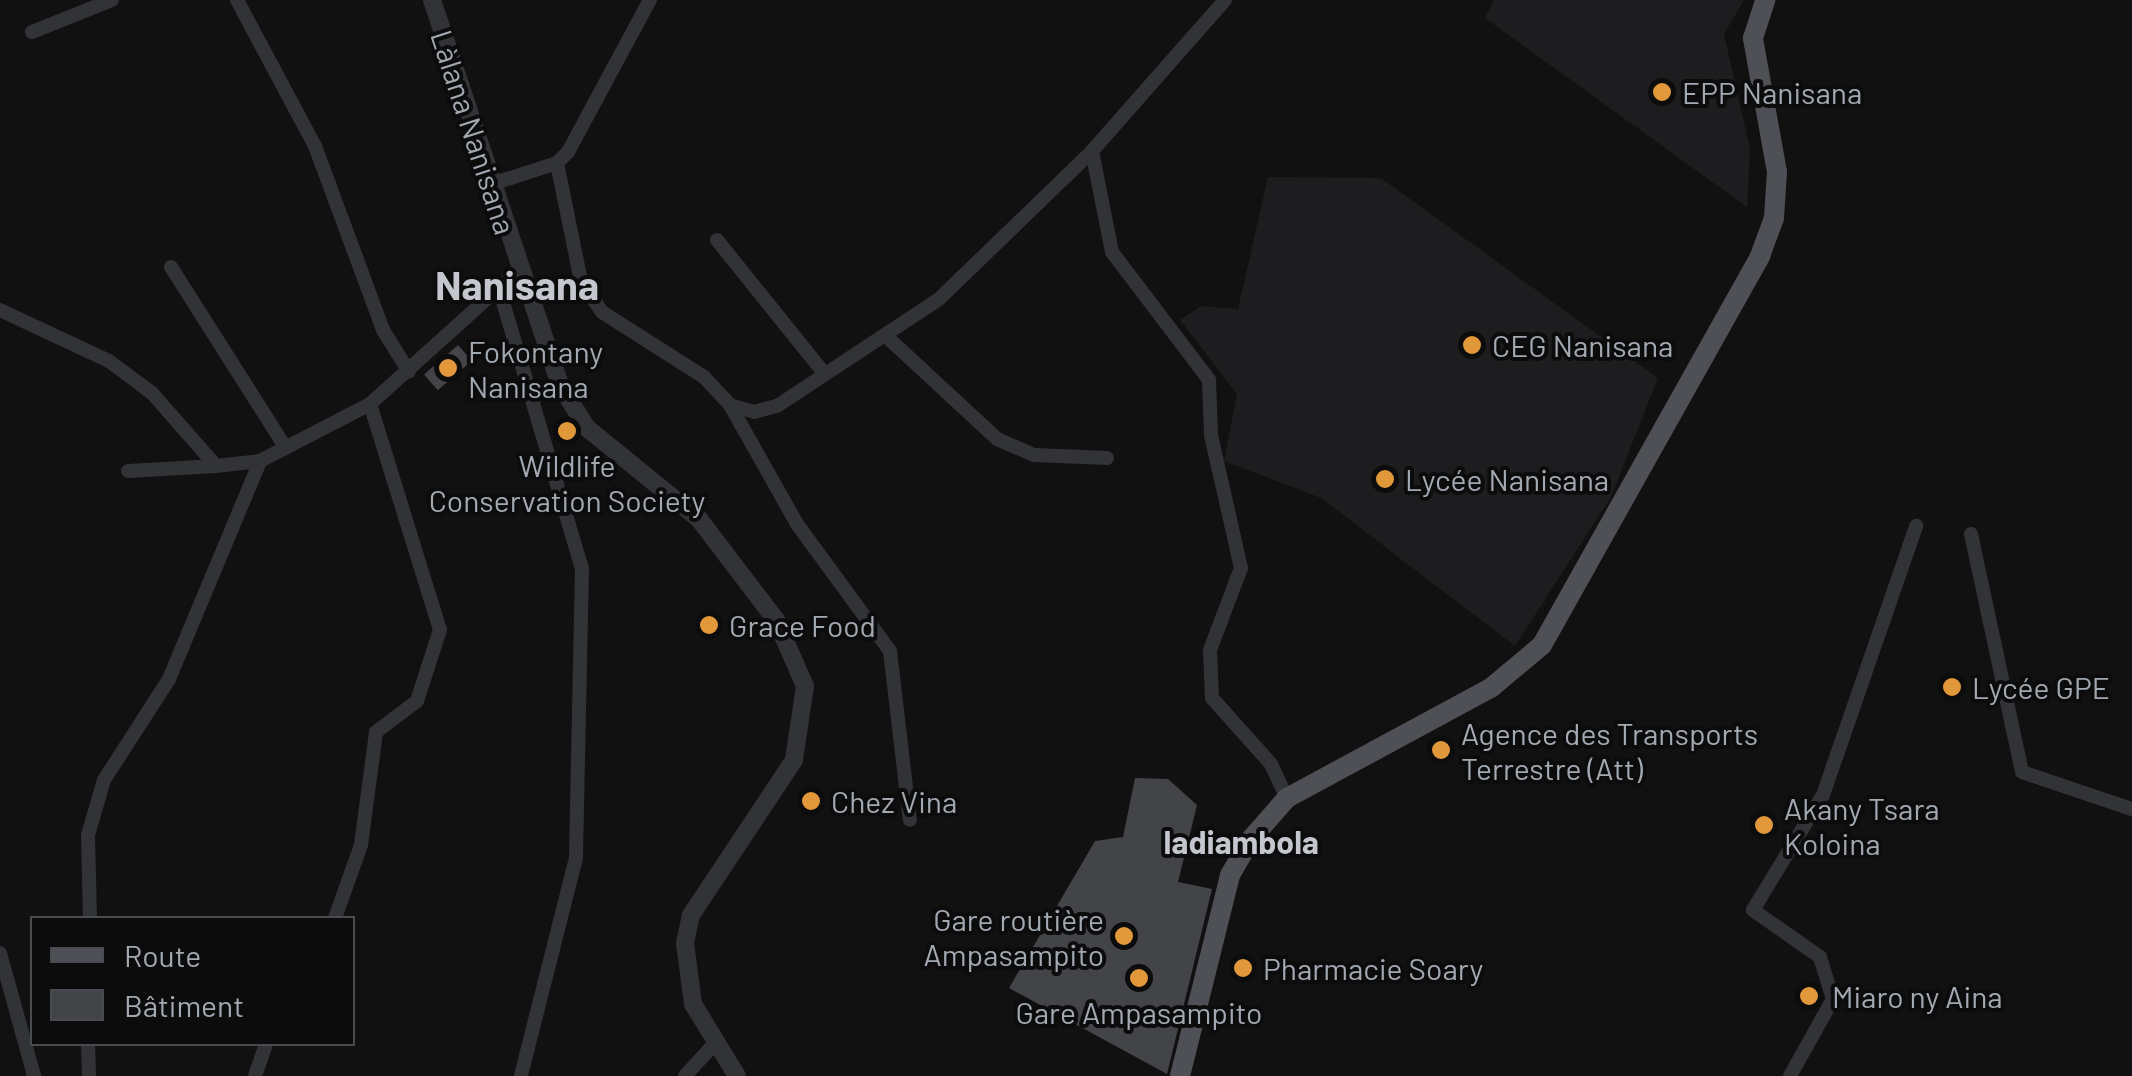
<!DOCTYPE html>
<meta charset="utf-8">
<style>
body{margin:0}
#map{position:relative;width:2132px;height:1076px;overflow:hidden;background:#111112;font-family:Barlow,sans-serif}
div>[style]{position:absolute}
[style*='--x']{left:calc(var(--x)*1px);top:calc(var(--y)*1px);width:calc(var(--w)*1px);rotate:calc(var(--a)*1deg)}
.built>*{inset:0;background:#1d1d1f}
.building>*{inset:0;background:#424447;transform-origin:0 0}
.minor>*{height:14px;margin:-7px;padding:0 7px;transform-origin:7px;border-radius:7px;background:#323336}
.tertiary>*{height:18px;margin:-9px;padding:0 9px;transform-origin:9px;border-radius:9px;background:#323336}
.primary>*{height:20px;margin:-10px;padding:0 10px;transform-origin:10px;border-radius:10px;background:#4e5055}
.dots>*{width:28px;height:28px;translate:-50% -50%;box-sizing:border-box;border:5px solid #0c0c0d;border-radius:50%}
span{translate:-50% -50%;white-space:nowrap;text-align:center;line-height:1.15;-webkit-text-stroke:8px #0c0c0d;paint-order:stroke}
.poi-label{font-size:30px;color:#a3a9b1}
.left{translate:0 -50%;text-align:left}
.right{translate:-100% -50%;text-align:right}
.street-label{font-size:30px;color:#a3a9b1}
.neighbourhood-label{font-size:32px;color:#c4c7ce;font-weight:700}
.district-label{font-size:40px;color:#c4c7ce;font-weight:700}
.legend{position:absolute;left:30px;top:916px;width:325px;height:130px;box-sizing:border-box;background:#0c0c0d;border:2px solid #484b4f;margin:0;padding:12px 18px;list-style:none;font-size:30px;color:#a3a9b1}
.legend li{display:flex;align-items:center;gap:20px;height:50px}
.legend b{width:50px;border:2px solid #484b4f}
</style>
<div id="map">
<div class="built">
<div style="clip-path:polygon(1494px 0,1744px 0,1724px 34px,1750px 149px,1747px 207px,1485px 18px)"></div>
<div style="clip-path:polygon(1268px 177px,1381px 178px,1658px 378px,1611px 497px,1515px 646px,1321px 498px,1224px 461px,1237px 394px,1180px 320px,1201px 306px,1238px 309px)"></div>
</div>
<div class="building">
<div style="left:458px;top:345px;width:21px;height:45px;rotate:49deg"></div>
<div style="clip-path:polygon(1135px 778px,1168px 779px,1197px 805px,1178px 882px,1212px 889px,1167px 1074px,1009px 988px,1095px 841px,1123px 837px)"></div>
</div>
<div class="minor">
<div style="--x:237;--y:0;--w:166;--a:61.9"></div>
<div style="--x:315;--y:146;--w:196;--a:69.7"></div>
<div style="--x:383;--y:330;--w:49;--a:58.2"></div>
<div style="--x:32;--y:32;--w:86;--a:-21.8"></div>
<div style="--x:1092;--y:151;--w:103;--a:78.8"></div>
<div style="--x:1112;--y:252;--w:161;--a:52.8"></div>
<div style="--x:1209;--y:380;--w:55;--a:87.9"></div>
<div style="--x:1211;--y:435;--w:136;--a:77.3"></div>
<div style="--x:1241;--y:568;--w:88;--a:110.7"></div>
<div style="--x:1210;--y:650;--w:48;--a:87.6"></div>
<div style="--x:1212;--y:698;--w:89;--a:48.2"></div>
<div style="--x:1271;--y:764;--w:38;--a:65"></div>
<div style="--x:557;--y:163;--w:120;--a:78.5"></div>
<div style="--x:581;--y:281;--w:37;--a:56"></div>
<div style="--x:602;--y:312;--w:121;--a:32.5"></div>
<div style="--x:704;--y:377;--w:38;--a:47"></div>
<div style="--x:730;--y:405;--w:25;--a:16"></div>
<div style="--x:754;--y:412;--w:24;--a:-15"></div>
<div style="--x:777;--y:406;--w:194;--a:-33.4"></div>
<div style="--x:939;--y:299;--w:213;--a:-44"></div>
<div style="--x:1092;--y:151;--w:201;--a:-48.6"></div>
<div style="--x:492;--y:184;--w:68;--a:-17.9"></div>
<div style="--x:557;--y:163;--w:16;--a:-45"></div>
<div style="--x:568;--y:152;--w:173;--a:-61.7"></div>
<div style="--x:717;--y:240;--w:169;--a:51.2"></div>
<div style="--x:171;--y:267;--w:214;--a:57.6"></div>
<div style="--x:500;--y:292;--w:288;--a:73.5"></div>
<div style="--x:582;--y:568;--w:290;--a:91.2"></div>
<div style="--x:576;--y:858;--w:225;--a:104.2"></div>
<div style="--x:0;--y:310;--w:120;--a:25.1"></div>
<div style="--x:109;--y:361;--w:54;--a:36.7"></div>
<div style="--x:152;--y:393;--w:97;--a:48.8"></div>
<div style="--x:216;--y:466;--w:44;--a:-6.5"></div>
<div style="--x:887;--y:337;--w:150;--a:42.8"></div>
<div style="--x:997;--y:439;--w:40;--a:23.4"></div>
<div style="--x:1034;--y:455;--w:73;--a:2.4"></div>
<div style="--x:730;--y:405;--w:137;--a:60.6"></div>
<div style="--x:797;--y:524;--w:157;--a:53.8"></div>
<div style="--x:890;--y:651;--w:170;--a:83.3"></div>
<div style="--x:128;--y:471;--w:88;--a:-3.3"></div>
<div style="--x:1971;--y:534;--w:243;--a:77.9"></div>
<div style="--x:2022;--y:772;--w:116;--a:18.6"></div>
<div style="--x:90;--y:918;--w:83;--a:-91.4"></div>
<div style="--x:88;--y:835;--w:57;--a:-73.8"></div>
<div style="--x:104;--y:780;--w:120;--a:-57.2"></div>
<div style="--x:169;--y:679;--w:236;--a:-67.3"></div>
<div style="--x:260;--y:461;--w:124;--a:-27.4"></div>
<div style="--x:370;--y:404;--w:200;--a:-42"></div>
<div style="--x:335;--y:918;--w:77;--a:-70.4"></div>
<div style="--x:361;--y:845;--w:114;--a:-82.4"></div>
<div style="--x:376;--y:732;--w:51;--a:-37.1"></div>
<div style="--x:417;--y:701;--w:75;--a:-72.1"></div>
<div style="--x:440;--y:630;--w:237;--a:-107.2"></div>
<div style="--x:0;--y:953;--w:128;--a:74.5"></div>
<div style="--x:88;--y:1044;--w:32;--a:88"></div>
<div style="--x:255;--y:1076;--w:34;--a:-71"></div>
<div style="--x:685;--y:1076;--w:45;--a:-47.7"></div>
<div style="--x:1790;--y:1076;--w:88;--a:-60.8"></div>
<div style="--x:1833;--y:999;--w:44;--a:-107.2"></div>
<div style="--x:1820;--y:957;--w:82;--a:-145"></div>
<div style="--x:1753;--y:910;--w:135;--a:-58.7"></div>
<div style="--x:1823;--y:795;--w:285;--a:-70.9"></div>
</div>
<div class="tertiary">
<div style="--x:432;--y:0;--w:406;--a:71.6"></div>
<div style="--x:560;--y:385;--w:51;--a:57.9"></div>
<div style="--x:587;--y:428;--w:144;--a:39.1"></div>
<div style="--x:699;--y:519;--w:127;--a:52.7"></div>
<div style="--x:776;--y:620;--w:72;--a:66.3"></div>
<div style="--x:805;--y:686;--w:75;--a:98.5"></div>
<div style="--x:794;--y:760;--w:186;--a:123.6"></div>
<div style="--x:691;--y:915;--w:29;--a:102"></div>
<div style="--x:685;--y:943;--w:62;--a:82.5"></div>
<div style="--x:693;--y:1004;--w:84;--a:58.6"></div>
</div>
<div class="primary">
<div style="--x:1180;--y:1076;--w:207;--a:-76"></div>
<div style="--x:1230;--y:875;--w:42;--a:-59.7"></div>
<div style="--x:1251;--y:839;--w:55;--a:-48.7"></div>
<div style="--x:1287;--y:798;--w:233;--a:-28.4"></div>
<div style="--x:1492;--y:687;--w:65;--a:-40"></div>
<div style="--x:1542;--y:645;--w:446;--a:-60.7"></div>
<div style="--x:1760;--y:256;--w:40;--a:-69.8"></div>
<div style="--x:1774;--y:218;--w:46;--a:-86.3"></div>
<div style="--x:1777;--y:172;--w:136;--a:-100.2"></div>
<div style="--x:1753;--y:38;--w:40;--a:-72"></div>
</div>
<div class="dots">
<div style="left:1662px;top:92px;background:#e1983a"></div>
<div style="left:1472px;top:345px;background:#e1983a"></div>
<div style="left:448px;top:368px;background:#e1983a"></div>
<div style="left:567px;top:431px;background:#e1983a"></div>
<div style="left:1385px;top:479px;background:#e1983a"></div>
<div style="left:709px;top:625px;background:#e1983a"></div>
<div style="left:1952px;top:687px;background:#e1983a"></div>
<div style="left:1441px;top:750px;background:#e1983a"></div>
<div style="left:811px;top:801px;background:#e1983a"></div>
<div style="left:1764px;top:825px;background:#e1983a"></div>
<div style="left:1124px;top:936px;background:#e1983a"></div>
<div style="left:1243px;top:968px;background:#e1983a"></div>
<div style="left:1139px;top:978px;background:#e1983a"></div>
<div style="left:1809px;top:996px;background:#e1983a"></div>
</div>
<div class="poi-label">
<span class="left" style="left:1682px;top:92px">EPP Nanisana</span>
<span class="left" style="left:1492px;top:345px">CEG Nanisana</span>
<span class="left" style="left:468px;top:368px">Fokontany<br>Nanisana</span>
<span style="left:567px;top:482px">Wildlife<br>Conservation Society</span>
<span class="left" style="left:1405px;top:479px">Lycée Nanisana</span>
<span class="left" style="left:729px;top:625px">Grace Food</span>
<span class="left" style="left:1972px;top:687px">Lycée GPE</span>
<span class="left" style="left:1461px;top:750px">Agence des Transports<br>Terrestre (Att)</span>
<span class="left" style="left:831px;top:801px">Chez Vina</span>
<span class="left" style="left:1784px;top:825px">Akany Tsara<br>Koloina</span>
<span class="right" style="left:1104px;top:936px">Gare routière<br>Ampasampito</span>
<span class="left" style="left:1263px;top:968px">Pharmacie Soary</span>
<span class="left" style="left:1832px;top:996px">Miaro ny Aina</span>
<span style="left:1139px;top:1012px">Gare Ampasampito</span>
</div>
<div class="street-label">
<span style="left:474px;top:132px;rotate:72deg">Làlana Nanisana</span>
</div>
<div class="neighbourhood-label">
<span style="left:1241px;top:841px">Iadiambola</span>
</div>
<div class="district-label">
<span style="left:517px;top:284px">Nanisana</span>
</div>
<ul class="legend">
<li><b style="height:12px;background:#4e5055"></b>Route</li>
<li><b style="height:28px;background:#424447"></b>Bâtiment</li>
</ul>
</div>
